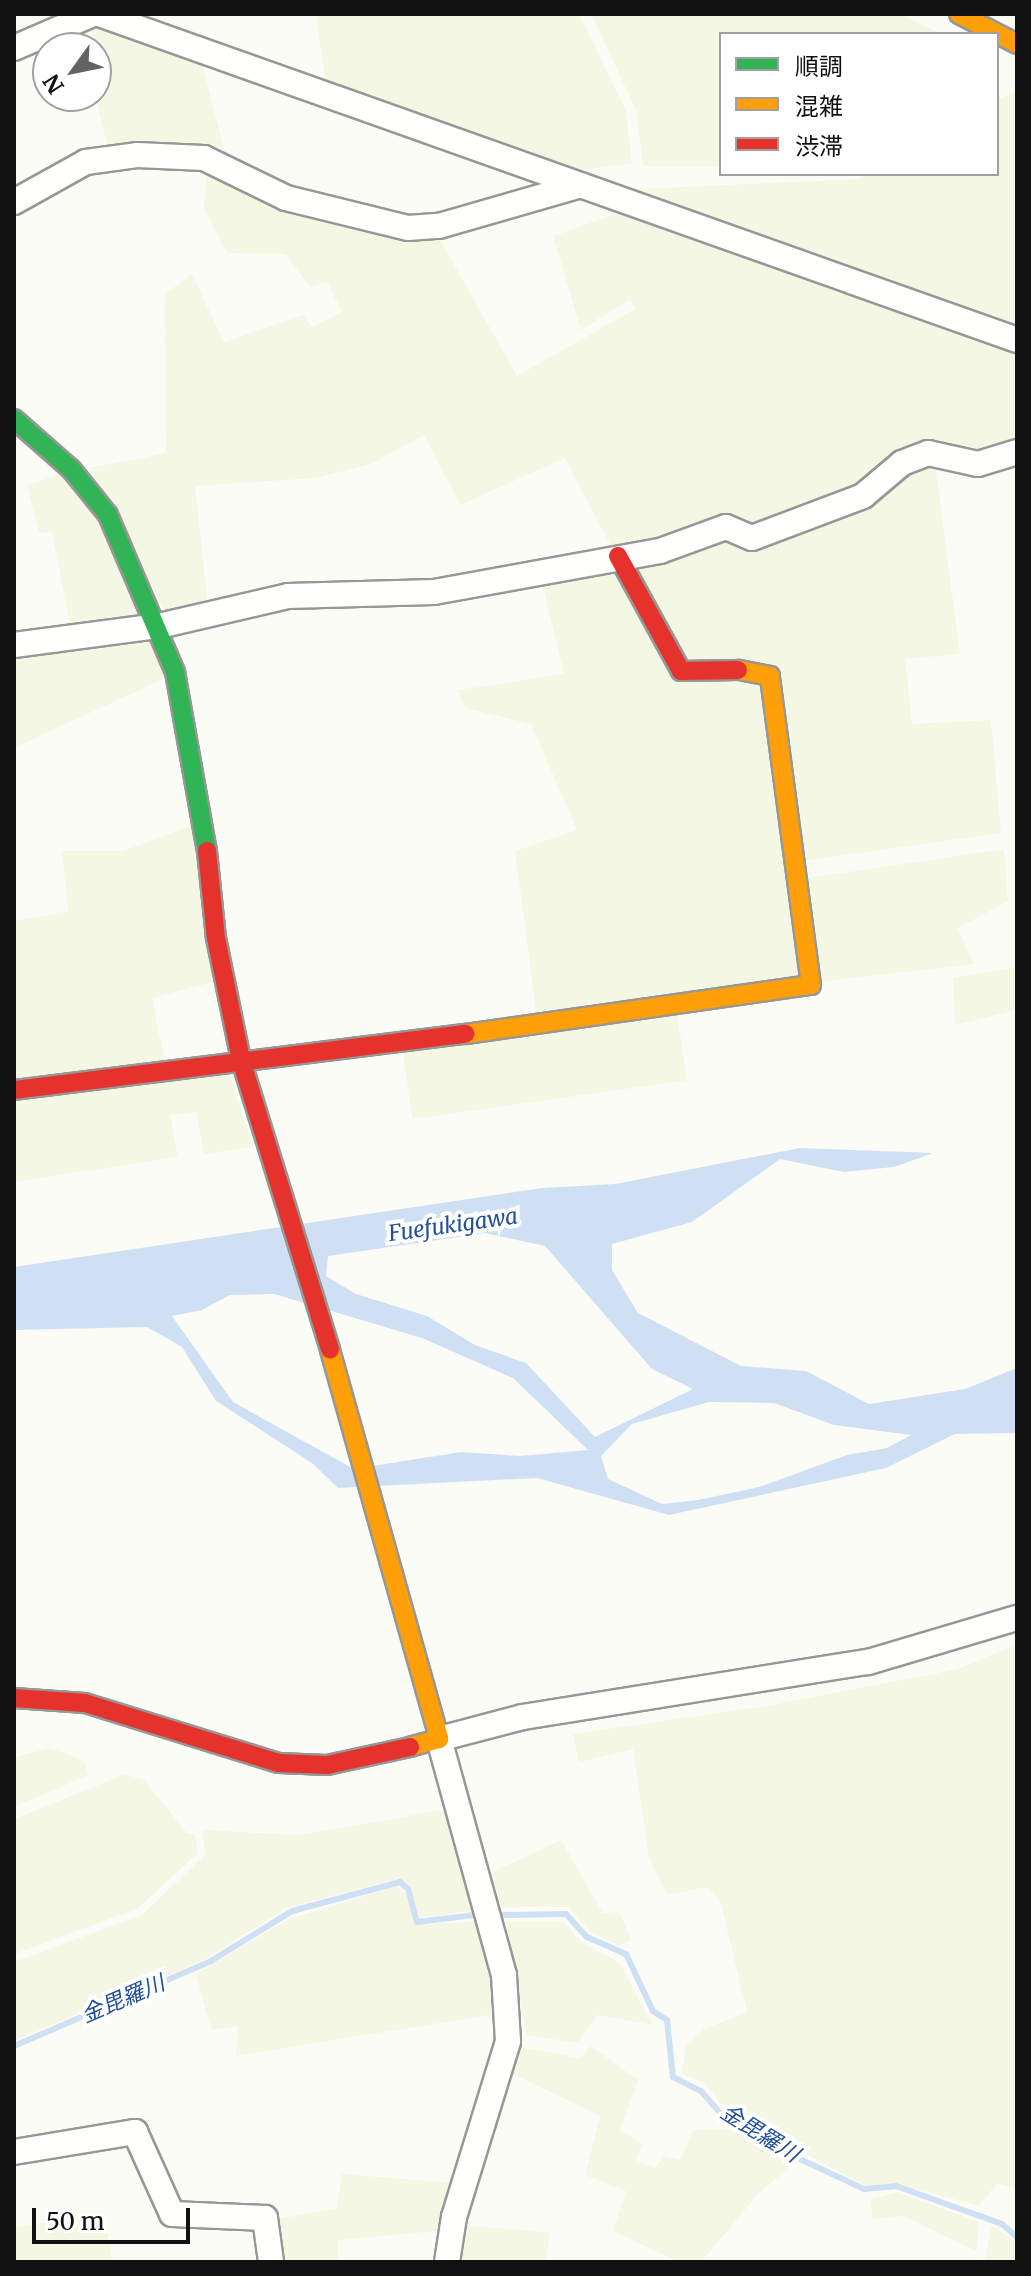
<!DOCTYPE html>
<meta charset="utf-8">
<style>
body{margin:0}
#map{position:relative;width:1031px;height:2276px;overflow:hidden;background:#fcfcf7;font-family:Merriweather,"Noto Sans JP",serif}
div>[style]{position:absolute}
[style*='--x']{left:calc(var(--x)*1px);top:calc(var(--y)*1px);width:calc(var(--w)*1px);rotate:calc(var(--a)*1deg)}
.farmland>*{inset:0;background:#f5f7e5;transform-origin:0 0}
.water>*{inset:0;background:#d0e0f4}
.stream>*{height:6px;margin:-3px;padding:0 3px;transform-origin:3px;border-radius:3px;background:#d0e0f4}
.roads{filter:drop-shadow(2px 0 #979795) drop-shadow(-2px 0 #979795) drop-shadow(0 2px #979795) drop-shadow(0 -2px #979795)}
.street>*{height:24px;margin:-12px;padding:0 12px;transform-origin:12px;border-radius:12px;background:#fffffe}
.fast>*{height:18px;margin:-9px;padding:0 9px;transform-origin:9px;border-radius:9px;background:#30b455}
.slow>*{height:18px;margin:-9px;padding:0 9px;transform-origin:9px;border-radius:9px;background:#ff9f0a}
.jam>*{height:18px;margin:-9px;padding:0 9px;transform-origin:9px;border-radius:9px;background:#e5322d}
span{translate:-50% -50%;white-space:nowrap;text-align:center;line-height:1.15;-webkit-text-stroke:8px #fff;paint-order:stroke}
.water-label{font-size:22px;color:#224f9a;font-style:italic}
.frame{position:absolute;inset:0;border:16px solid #111;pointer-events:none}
.legend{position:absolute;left:719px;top:32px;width:280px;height:144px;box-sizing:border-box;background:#fff;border:2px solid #a0a0a0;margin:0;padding:10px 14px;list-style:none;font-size:24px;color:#111}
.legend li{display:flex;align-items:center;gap:16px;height:40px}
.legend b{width:40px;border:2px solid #a0a0a0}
.north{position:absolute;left:32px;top:32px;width:80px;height:80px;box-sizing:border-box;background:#fff;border:2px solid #a0a0a0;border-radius:50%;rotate:237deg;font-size:22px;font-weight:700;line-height:32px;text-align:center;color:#111}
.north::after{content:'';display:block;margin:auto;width:28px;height:36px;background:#636362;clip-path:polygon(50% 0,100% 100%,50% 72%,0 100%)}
.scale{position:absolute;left:32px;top:2208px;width:158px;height:36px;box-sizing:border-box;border:4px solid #111;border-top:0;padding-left:10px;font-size:24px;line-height:28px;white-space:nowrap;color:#111;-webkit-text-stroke:6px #fff;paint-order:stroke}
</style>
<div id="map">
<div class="farmland">
<div style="clip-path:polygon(316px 14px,579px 14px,626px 111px,632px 163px,564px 173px,326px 86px)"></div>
<div style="clip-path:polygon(591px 14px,900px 14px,942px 34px,721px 34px,721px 166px,643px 166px,636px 110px)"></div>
<div style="clip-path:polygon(99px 20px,201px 59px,224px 149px,192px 142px,108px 147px,95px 96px,96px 58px,102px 55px,89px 24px)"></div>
<div style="clip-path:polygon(1017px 91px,1017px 334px,638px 201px,639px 189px,859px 179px,866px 174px,997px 174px,997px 100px)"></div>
<div style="clip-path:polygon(207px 165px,438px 236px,517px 376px,635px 309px,630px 299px,581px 330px,553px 236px,627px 210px,1017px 346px,1017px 444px,977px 456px,927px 447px,856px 493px,756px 530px,684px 534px,612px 548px,565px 458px,460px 505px,424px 435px,371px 464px,316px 478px,195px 486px,208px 605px,167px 615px,89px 468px,166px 453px,165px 294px,192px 274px,224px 342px,303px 315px,312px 327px,342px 312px,327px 282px,310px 287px,285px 254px,227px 253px,204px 207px)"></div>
<div style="clip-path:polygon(935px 463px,960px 654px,905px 659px,912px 724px,991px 720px,1001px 833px,801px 861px,775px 671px,683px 663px,630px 565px)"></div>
<div style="clip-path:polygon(62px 473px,113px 538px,144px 619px,71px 630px,52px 532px,39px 533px,27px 486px)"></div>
<div style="clip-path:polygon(615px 564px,680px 680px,758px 677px,804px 979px,537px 1018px,515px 851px,577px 830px,531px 724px,465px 708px,458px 690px,564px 674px,541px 578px)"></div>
<div style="clip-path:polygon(149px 636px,165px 678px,14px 748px,14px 656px)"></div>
<div style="clip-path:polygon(193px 825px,213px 982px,152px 998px,165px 1063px,14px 1082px,14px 921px,68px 911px,62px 851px,123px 851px)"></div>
<div style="clip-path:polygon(1004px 849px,1008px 901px,958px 928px,974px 964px,817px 982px,808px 878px)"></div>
<div style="clip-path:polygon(1017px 967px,1017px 1010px,955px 1025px,953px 978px)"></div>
<div style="left:677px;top:1012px;width:69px;height:277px;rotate:82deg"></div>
<div style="clip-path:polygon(230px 1075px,253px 1147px,204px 1154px,196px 1112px,170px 1115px,178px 1157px,14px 1182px,14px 1099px)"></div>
<div style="clip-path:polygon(1017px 1644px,1017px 2189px,997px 2183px,979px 2206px,920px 2190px,865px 2186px,729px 2113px,704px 2083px,681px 2073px,687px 2044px,704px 2029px,747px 2012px,720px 1900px,706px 1887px,667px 1895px,649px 1858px,633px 1749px,579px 1762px,573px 1734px,772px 1705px,958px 1669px)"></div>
<div style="clip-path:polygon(50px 1748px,83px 1760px,89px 1775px,14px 1807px,14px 1757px)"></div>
<div style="clip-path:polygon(125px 1774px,144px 1780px,187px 1833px,195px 1834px,198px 1853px,137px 1909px,14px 1954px,14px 1819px)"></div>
<div style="clip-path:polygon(448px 1809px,477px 1910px,419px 1918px,411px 1889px,400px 1878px,286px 1908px,202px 1961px,14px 2041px,14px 1962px,142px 1915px,205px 1855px,202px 1830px,299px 1835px)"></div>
<div style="clip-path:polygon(561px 1840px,603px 1913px,619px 1912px,632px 1940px,619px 1946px,592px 1933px,568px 1907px,502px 1907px,491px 1873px)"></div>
<div style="clip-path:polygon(397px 1886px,406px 1893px,415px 1925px,478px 1921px,497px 1977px,501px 2013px,236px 2056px,238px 2026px,211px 2030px,196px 1974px,289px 1919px)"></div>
<div style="clip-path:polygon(506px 1922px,564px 1922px,581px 1942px,620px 1963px,652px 2025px,597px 2015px,578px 2043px,526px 2035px)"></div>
<div style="clip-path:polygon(591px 2046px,638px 2080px,620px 2130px,642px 2144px,636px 2160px,655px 2168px,664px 2156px,680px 2160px,693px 2130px,732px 2129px,791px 2166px,759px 2193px,702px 2261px,679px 2262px,613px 2231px,626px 2191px,585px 2175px,600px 2116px,509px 2072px,516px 2047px,580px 2058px)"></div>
<div style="clip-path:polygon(342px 2174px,455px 2183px,447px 2230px,338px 2240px,338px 2262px,281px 2262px,277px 2219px,336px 2209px)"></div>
<div style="clip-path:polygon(897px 2192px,979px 2222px,976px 2251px,904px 2216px,872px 2219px,871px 2199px)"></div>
<div style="clip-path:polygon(104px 2215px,113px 2262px,14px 2262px,14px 2227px)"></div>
<div style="clip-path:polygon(464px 2225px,550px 2233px,546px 2262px,459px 2262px)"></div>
<div style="clip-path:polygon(992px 2226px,1017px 2242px,1017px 2262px,984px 2262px)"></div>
</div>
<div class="water">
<div style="clip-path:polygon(evenodd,800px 1148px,933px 1153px,894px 1167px,844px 1172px,780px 1159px,692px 1222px,612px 1244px,612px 1270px,638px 1313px,741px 1366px,806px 1371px,869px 1404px,965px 1389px,1017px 1368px,1017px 1433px,955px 1434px,886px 1468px,669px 1515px,537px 1478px,338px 1488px,312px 1463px,216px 1401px,182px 1347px,147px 1327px,14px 1330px,14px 1267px,542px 1188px,615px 1184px,800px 1148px,485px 1233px,545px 1246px,652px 1369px,693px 1389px,595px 1437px,526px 1363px,475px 1345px,427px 1316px,356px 1294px,326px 1276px,328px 1256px,485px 1233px,800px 1148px,274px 1294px,422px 1338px,513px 1378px,588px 1450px,520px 1456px,461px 1452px,354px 1469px,233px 1402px,172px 1316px,202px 1310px,230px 1295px,274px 1294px,800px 1148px,709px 1402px,774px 1403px,834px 1425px,911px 1435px,887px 1448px,847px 1455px,759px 1487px,698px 1500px,662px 1504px,608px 1479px,601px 1456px,632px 1424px,709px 1402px)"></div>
</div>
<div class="stream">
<div style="--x:502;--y:1915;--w:64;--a:-0.9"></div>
<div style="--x:566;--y:1914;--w:31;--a:48"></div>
<div style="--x:587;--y:1937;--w:43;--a:23.6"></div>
<div style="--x:626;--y:1954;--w:63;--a:64.7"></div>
<div style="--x:653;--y:2011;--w:17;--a:33"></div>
<div style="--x:667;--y:2020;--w:57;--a:84"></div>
<div style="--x:673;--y:2077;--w:31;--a:27"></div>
<div style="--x:701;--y:2091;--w:32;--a:49"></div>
<div style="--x:722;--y:2115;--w:57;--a:32"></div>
<div style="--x:770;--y:2145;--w:104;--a:25.1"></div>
<div style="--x:864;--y:2189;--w:32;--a:-5"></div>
<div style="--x:896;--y:2186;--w:113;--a:19.7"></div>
<div style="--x:1002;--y:2224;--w:20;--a:41"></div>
<div style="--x:14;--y:2046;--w:215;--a:-23.3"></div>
<div style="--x:211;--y:1961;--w:95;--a:-31.7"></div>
<div style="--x:292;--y:1911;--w:112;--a:-15"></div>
<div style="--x:400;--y:1882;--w:11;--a:41"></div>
<div style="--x:408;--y:1889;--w:34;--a:75"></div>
<div style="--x:417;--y:1922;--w:58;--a:-6.9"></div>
</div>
<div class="roads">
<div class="street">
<div style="--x:99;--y:14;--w:974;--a:19.55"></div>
<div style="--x:14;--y:48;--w:86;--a:-23.3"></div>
<div style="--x:14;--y:202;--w:82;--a:-29.1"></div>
<div style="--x:86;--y:162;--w:51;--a:-7.8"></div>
<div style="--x:137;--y:155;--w:67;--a:2.6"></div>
<div style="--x:204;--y:158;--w:91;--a:26"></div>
<div style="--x:286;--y:198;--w:126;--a:13.8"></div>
<div style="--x:408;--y:228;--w:31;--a:-4"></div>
<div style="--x:439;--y:226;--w:148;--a:-16.1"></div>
<div style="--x:14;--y:645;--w:146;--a:-7.5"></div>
<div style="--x:159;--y:626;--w:132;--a:-13.1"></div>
<div style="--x:288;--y:596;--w:146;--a:-1.6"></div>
<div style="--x:434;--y:592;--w:230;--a:-10.3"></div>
<div style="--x:660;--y:551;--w:70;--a:-20"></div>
<div style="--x:726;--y:527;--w:28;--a:23"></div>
<div style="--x:752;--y:538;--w:119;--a:-20.7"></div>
<div style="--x:863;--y:496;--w:51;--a:-40.2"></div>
<div style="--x:902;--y:463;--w:28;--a:-21"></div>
<div style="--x:928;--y:453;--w:51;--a:12.4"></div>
<div style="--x:978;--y:464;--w:41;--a:-17.1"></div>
<div style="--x:14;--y:2152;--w:123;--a:-9.4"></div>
<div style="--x:135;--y:2132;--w:90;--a:65.7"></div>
<div style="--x:172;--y:2214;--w:93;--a:2.5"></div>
<div style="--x:265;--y:2218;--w:44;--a:82.2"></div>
<div style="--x:447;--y:2262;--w:46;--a:-81.2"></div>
<div style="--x:454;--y:2217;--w:184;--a:-72.9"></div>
<div style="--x:508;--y:2041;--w:66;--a:-93.5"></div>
<div style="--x:504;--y:1975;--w:245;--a:-105.4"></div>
<div style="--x:439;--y:1739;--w:87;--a:-14.7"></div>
<div style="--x:523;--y:1717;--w:349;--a:-9.1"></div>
<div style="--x:868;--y:1662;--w:155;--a:-16.5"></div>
</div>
<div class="fast">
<div style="--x:14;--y:419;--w:76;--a:41.3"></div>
<div style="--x:71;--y:469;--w:59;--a:51.2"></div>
<div style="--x:108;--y:515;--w:171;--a:66.9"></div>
<div style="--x:175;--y:672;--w:182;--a:79.9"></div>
</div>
<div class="slow">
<div style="--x:959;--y:14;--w:65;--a:27.3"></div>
<div style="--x:466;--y:1034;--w:348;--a:-8.1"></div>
<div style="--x:811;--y:985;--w:312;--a:-97.6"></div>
<div style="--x:770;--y:676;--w:33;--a:-169"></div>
<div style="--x:330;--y:1350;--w:404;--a:74.3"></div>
<div style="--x:439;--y:1739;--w:30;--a:165"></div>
</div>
<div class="jam">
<div style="--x:618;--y:556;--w:131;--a:61.3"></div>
<div style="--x:681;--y:671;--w:57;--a:-1"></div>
<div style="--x:207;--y:851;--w:87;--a:84.1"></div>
<div style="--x:216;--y:938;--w:125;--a:78.4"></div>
<div style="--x:241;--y:1060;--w:303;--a:72.9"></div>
<div style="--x:14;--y:1090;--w:455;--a:-7.1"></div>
<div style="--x:14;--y:1698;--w:71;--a:4"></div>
<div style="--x:85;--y:1703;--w:203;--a:17.2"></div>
<div style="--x:279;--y:1763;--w:48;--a:2.4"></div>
<div style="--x:327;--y:1765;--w:85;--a:-12.2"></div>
</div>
</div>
<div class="water-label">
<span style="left:453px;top:1225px;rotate:-8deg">Fuefukigawa</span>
<span style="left:123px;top:1999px;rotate:-23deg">金毘羅川</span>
<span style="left:760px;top:2133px;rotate:32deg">金毘羅川</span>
</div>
<div class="frame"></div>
<ul class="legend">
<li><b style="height:10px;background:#30b455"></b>順調</li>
<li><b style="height:10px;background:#ff9f0a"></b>混雑</li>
<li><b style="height:10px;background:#e5322d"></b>渋滞</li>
</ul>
<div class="north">N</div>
<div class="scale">50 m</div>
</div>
